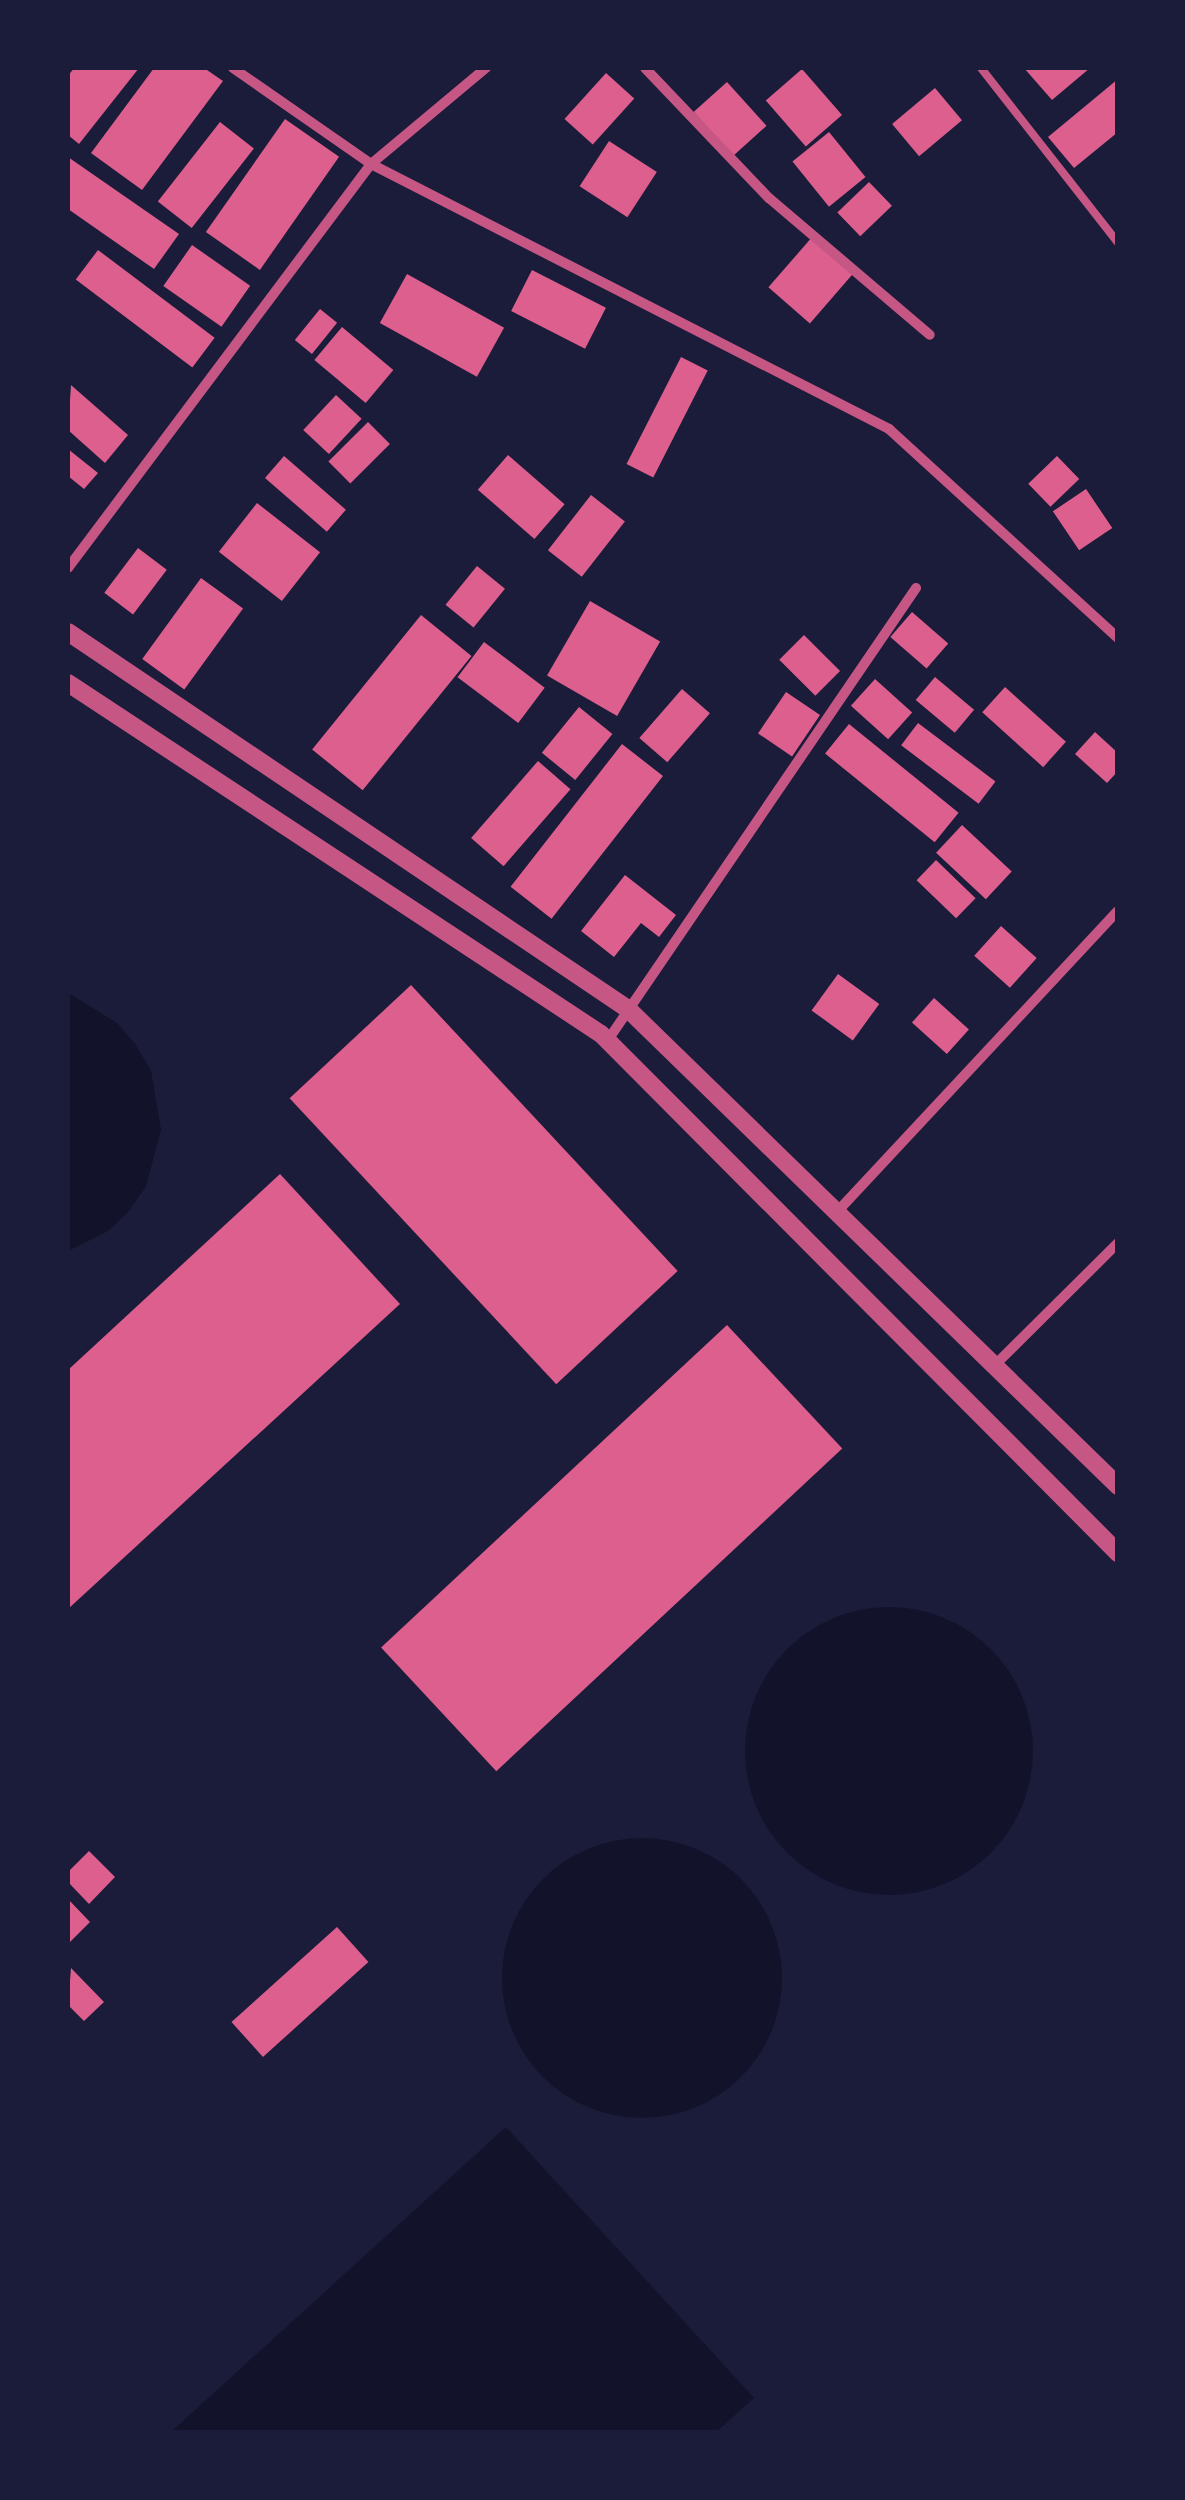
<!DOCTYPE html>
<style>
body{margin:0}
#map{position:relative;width:1185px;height:2500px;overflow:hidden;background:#1b1b3a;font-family:"Exo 2",sans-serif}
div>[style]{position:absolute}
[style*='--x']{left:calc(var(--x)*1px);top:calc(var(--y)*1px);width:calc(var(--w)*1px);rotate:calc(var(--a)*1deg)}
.water>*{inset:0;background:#12122b}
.round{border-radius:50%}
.building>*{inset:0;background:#dd5f8e;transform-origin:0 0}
.service>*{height:8px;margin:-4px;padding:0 4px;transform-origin:4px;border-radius:4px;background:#c65784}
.minor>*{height:10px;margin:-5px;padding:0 5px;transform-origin:5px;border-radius:5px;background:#c65784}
.tertiary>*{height:18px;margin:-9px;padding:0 9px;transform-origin:9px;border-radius:9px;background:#c65784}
span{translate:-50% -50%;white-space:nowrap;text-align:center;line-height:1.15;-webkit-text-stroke:8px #1b1b3a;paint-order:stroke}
.frame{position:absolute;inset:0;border:70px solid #1b1b3a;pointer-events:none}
</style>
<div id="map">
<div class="water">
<div style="clip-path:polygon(68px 993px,117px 1023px,136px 1045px,151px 1071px,161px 1130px,146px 1186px,129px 1211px,108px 1231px,68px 1251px)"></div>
<div class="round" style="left:745px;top:1607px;width:288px;height:288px"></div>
<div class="round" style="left:502px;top:1838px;width:280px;height:280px"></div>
<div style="clip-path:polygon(506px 2127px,754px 2398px,716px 2432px,171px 2432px)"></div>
</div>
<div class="building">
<div style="clip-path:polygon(74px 68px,139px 68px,79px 144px,68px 135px,68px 76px)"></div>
<div style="clip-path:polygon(154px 68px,204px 68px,223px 81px,142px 190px,91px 153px)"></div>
<div style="clip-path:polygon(1024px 68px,1090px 68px,1052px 100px)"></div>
<div style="left:802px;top:69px;width:61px;height:48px;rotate:49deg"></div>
<div style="left:606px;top:73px;width:38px;height:62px;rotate:42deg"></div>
<div style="clip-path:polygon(1118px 79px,1118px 132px,1074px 168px,1048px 137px)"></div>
<div style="left:727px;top:82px;width:59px;height:45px;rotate:48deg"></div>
<div style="left:935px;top:88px;width:42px;height:56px;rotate:50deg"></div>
<div style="left:285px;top:119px;width:66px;height:138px;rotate:35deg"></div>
<div style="left:220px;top:122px;width:43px;height:101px;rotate:38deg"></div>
<div style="left:829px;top:132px;width:58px;height:47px;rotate:51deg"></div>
<div style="left:609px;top:141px;width:57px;height:54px;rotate:33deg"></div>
<div style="clip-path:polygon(68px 157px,179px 234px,154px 269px,68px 209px)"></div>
<div style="left:869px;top:182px;width:33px;height:44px;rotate:46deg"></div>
<div style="left:813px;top:236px;width:55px;height:68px;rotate:41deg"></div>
<div style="left:192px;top:245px;width:71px;height:50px;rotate:35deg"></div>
<div style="left:98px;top:250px;width:146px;height:37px;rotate:37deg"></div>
<div style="left:532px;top:270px;width:83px;height:46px;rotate:27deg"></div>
<div style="left:407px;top:274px;width:111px;height:56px;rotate:29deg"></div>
<div style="left:320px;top:309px;width:22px;height:40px;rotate:39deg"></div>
<div style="left:342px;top:327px;width:67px;height:43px;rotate:40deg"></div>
<div style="left:681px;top:357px;width:30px;height:120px;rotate:27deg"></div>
<div style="clip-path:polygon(71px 385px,128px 435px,105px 463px,68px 430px)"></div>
<div style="left:336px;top:395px;width:35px;height:48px;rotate:43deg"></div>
<div style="left:368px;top:422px;width:31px;height:56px;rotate:45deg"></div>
<div style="clip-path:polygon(68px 449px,98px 473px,84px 489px,68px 476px)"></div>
<div style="left:508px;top:455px;width:75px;height:46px;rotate:41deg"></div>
<div style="left:284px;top:456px;width:82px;height:29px;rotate:41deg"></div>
<div style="left:1057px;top:456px;width:32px;height:40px;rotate:46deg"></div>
<div style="left:1086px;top:489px;width:47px;height:40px;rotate:56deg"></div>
<div style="left:591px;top:495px;width:43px;height:70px;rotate:38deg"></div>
<div style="left:257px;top:503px;width:80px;height:62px;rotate:38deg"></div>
<div style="left:138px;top:548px;width:36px;height:56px;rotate:37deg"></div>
<div style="left:477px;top:566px;width:36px;height:50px;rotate:39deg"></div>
<div style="left:201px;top:578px;width:52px;height:100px;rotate:36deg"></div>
<div style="left:590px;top:601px;width:81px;height:86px;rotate:30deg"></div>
<div style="left:912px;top:612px;width:48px;height:33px;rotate:41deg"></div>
<div style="left:421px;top:615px;width:65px;height:173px;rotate:39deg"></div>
<div style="left:804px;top:635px;width:51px;height:35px;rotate:45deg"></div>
<div style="left:484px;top:642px;width:76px;height:44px;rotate:37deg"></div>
<div style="left:935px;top:677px;width:51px;height:30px;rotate:40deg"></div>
<div style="left:875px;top:679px;width:50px;height:36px;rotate:42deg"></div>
<div style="left:1005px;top:687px;width:82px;height:34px;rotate:42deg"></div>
<div style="left:682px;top:689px;width:37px;height:65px;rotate:41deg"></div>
<div style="left:786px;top:692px;width:41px;height:50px;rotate:34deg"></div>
<div style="left:579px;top:707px;width:43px;height:59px;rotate:39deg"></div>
<div style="left:918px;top:723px;width:97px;height:28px;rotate:37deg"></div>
<div style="left:849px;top:724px;width:141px;height:38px;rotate:39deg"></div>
<div style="clip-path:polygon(1095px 732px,1118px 753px,1118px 771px,1107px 783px,1075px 754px)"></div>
<div style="left:622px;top:744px;width:52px;height:181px;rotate:38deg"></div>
<div style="left:538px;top:761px;width:43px;height:102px;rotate:41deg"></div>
<div style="left:962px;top:825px;width:68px;height:38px;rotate:43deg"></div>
<div style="left:936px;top:860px;width:55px;height:28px;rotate:44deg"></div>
<div style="clip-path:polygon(625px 875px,676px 915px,659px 937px,641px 923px,614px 957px,581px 931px)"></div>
<div style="left:1001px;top:926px;width:48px;height:40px;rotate:42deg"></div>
<div style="left:838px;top:974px;width:51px;height:45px;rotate:36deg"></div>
<div style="left:411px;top:985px;width:391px;height:166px;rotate:47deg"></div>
<div style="left:934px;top:998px;width:47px;height:33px;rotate:42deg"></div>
<div style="clip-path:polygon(280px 1174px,400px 1304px,68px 1609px,68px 1370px)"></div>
<div style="left:727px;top:1325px;width:169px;height:473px;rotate:47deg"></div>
<div style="clip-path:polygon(89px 1851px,115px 1877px,89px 1904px,68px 1882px,68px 1872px)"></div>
<div style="clip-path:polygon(68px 1899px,90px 1922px,68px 1944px)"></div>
<div style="left:337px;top:1927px;width:47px;height:142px;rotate:48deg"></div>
<div style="clip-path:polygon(71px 1968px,104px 2002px,84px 2021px,68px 2005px)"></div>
</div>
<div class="service">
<div style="--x:981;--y:68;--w:222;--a:51.9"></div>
</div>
<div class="minor">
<div style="--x:233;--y:68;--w:168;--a:34.8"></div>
<div style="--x:371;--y:164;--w:582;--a:27.09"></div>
<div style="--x:889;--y:429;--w:310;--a:42.4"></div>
<div style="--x:645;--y:68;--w:180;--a:46.4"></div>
<div style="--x:769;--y:198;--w:211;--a:40.4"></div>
<div style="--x:68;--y:568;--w:505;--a:-53.13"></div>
<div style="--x:371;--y:164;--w:150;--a:-39.9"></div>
<div style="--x:608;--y:1040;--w:547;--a:-55.73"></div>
<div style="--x:836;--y:1213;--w:413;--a:-47"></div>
<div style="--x:996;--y:1364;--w:172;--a:-44.8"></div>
</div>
<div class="tertiary">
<div style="--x:68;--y:632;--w:675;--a:33.95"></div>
<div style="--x:628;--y:1009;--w:684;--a:44.23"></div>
<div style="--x:68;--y:683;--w:638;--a:33.37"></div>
<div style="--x:601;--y:1034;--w:733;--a:45.11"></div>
</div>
<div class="frame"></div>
</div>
